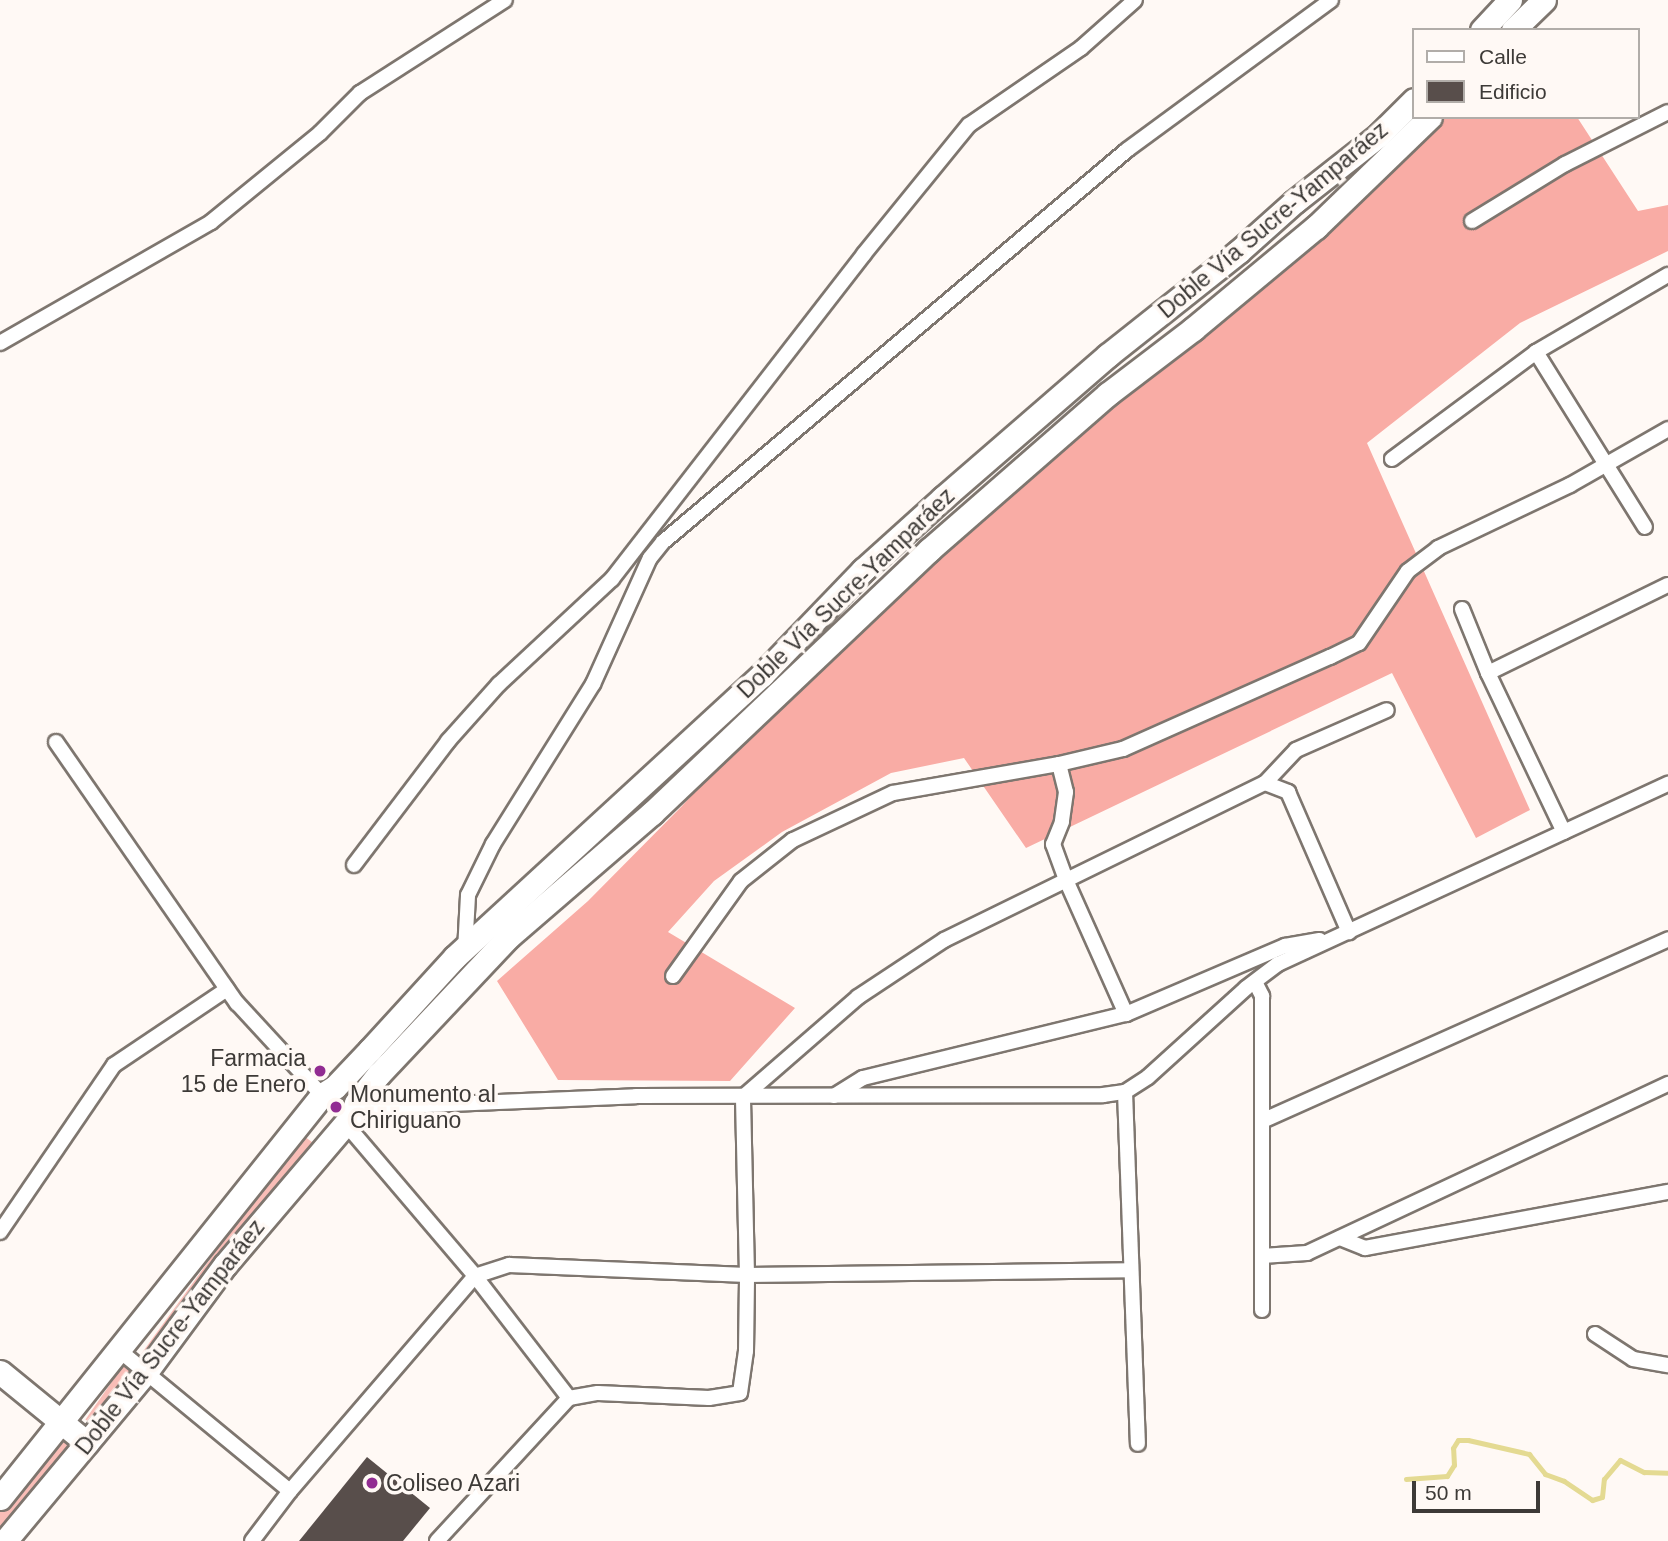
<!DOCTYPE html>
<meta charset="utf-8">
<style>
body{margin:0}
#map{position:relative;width:1668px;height:1541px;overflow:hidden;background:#fff9f5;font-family:Helvetica,sans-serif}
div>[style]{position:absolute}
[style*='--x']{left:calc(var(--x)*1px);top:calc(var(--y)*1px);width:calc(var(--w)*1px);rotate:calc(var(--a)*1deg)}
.green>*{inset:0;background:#f9bdb7;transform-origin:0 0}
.forest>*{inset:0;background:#f9aca5}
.stream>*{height:5px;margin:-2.5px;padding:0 2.5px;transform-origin:2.5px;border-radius:2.5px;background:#e4da92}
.building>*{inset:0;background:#584e4b}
.roads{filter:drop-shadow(2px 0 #7e766f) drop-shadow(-2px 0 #7e766f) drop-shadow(0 2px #7e766f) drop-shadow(0 -2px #7e766f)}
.minor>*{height:14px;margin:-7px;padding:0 7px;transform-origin:7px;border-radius:7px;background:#fff}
.primary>*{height:23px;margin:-11.5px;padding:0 11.5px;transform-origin:11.5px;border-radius:11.5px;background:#fff}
.trunk>*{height:23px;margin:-11.5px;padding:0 11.5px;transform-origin:11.5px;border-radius:11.5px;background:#fff}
.dots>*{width:19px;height:19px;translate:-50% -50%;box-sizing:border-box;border:4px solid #fff9f5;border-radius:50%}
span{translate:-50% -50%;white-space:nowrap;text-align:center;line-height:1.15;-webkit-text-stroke:7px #fff9f5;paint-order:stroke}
.street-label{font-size:23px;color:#3d3a37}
.poi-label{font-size:23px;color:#3d3a37}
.right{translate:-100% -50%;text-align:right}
.left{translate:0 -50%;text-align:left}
.legend{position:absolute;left:1412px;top:28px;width:228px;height:91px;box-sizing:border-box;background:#fff9f5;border:2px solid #b1ada9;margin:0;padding:9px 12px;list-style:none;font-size:21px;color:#3d3a37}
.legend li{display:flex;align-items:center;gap:14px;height:35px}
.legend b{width:35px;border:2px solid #b1ada9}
.scale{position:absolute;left:1412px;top:1481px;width:128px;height:32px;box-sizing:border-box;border:4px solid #3d3a37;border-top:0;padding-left:9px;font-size:21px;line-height:24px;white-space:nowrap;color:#3d3a37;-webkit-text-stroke:5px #fff9f5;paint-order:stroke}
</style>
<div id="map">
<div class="green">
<div style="left:301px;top:1134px;width:14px;height:275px;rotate:36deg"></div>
<div style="left:125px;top:1363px;width:12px;height:69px;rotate:35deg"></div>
<div style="clip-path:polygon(63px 1436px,72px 1443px,0 1531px,0 1511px)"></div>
</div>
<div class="forest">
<div style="clip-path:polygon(1438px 117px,1577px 117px,1638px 211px,1668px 205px,1668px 251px,1520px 323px,1367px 443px,1530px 810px,1476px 838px,1392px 673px,1026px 848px,964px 758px,891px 773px,782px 832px,714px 881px,668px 932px,795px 1008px,730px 1081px,558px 1080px,497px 981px,588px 901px,682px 806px,795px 681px)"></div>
</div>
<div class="stream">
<div style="--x:1406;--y:1479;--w:41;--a:-4.2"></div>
<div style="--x:1447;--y:1476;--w:13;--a:-58"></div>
<div style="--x:1454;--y:1465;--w:17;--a:-93"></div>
<div style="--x:1453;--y:1448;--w:9;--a:-58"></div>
<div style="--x:1458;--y:1440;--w:10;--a:0"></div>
<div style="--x:1468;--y:1440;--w:63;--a:12.9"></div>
<div style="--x:1529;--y:1454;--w:26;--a:51"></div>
<div style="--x:1545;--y:1474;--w:20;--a:20"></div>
<div style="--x:1564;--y:1481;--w:34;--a:34"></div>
<div style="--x:1592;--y:1500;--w:10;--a:-17"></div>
<div style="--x:1602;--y:1497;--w:18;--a:-84"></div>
<div style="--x:1604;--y:1479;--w:25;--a:-50"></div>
<div style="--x:1620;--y:1460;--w:27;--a:27"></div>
<div style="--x:1644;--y:1472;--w:24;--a:2"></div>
</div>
<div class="building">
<div style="clip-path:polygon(367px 1457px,430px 1508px,403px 1541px,299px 1541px)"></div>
</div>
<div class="roads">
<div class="minor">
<div style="--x:1472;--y:221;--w:109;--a:-31.5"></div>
<div style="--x:1565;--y:164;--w:115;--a:-26.8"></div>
<div style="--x:0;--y:343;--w:243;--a:-29.8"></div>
<div style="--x:211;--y:222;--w:141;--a:-39.2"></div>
<div style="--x:320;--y:133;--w:57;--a:-45"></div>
<div style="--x:360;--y:93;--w:172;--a:-32.7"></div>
<div style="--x:1536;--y:352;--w:206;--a:58.1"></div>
<div style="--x:1392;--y:459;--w:179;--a:-36.6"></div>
<div style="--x:1536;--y:352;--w:153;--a:-30.3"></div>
<div style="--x:1462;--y:609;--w:69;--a:67.9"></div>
<div style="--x:1488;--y:673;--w:176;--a:64.5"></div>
<div style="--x:1488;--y:673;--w:200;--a:-26.1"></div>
<div style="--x:56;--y:742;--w:318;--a:55.3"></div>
<div style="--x:237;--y:1003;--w:125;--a:47.3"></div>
<div style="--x:1059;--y:764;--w:29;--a:76"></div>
<div style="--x:1066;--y:792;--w:30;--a:98"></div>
<div style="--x:1062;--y:822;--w:24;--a:112"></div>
<div style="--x:1053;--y:844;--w:38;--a:70"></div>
<div style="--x:1066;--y:880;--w:147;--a:65.9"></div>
<div style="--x:1265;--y:783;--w:45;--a:-46.8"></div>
<div style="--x:1296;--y:750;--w:99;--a:-23.7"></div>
<div style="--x:354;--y:865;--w:156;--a:-52.8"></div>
<div style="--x:448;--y:741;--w:76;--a:-48.2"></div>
<div style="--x:499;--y:684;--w:154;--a:-42.9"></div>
<div style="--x:612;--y:579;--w:411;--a:-52.2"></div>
<div style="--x:864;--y:254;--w:166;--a:-50.9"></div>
<div style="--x:969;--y:125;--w:136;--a:-34.5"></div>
<div style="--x:1081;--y:48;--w:72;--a:-41.6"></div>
<div style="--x:465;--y:951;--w:56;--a:-86.9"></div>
<div style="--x:468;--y:895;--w:57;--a:-63.9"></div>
<div style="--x:493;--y:844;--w:189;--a:-58"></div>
<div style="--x:593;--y:684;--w:138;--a:-65.7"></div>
<div style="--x:650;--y:558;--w:21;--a:-51"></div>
<div style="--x:663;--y:542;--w:607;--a:-40.19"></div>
<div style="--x:1127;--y:150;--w:253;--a:-36.3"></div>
<div style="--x:673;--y:976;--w:117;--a:-54.4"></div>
<div style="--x:741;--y:881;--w:66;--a:-38.3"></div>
<div style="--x:793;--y:840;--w:110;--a:-25.2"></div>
<div style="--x:893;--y:793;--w:169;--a:-9.9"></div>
<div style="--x:1059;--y:764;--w:66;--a:-13.2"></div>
<div style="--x:1123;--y:749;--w:227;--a:-24"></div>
<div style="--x:1330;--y:657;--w:32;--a:-26"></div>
<div style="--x:1359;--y:643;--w:87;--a:-55.8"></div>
<div style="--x:1408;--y:571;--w:38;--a:-37"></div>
<div style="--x:1438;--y:548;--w:146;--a:-25.5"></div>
<div style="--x:1570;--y:485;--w:113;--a:-29.7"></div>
<div style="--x:1255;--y:982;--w:16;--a:63"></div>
<div style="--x:1262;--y:996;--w:314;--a:90"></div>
<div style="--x:1125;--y:1092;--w:352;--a:87.9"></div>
<div style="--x:834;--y:1096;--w:34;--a:-32"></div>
<div style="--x:863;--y:1078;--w:271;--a:-13.7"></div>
<div style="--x:1126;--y:1014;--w:173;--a:-23.2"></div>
<div style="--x:1285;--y:946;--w:35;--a:-10"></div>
<div style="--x:355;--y:1108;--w:281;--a:-2.4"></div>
<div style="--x:636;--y:1096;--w:467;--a:-0.1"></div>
<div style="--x:1103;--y:1095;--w:22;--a:-8"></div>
<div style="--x:1125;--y:1092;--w:27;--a:-33"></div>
<div style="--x:1148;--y:1077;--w:132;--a:-42.2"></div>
<div style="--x:1246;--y:988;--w:40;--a:-37"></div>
<div style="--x:1278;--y:964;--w:430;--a:-24.8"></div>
<div style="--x:1262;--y:1121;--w:445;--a:-24.1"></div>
<div style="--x:345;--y:1123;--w:201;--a:49.6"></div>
<div style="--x:475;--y:1276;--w:154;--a:52.4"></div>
<div style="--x:0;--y:1232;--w:202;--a:-55.7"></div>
<div style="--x:114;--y:1065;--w:136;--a:-33.9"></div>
<div style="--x:1340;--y:1238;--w:27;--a:22"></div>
<div style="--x:1365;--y:1248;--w:308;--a:-10.5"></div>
<div style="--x:1262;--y:1256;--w:45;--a:-3.8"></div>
<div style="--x:1307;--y:1253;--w:399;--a:-25.1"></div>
<div style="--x:1595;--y:1334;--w:45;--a:33.3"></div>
<div style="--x:1633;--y:1359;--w:36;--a:10"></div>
<div style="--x:120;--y:1351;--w:220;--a:39.5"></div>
<div style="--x:252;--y:1541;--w:63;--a:-52.8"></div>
<div style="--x:290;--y:1491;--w:284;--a:-49.3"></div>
<div style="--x:475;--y:1276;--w:36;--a:-18"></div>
<div style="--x:509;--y:1265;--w:238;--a:2.4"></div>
<div style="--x:747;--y:1275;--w:383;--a:-0.7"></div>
<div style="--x:437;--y:1541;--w:195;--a:-47.3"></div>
<div style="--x:569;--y:1398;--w:29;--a:-10"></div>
<div style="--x:598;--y:1393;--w:111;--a:2.6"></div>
<div style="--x:709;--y:1398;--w:31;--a:-9"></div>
<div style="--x:740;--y:1393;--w:42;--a:-81.9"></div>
<div style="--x:746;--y:1351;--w:76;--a:-89.2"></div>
<div style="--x:747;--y:1275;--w:178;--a:-91.3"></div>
<div style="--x:743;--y:1097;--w:152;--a:-41"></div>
<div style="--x:858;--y:997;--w:103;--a:-33.5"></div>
<div style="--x:944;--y:940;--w:357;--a:-26.1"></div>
<div style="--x:1265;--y:783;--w:25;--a:21"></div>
<div style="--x:1288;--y:792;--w:153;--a:66.5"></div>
</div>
<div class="primary">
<div style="--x:0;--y:1372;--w:112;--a:39.2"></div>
</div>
<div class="trunk">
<div style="--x:1482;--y:30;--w:41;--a:-47"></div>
<div style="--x:1513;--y:30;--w:43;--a:-44.1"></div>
<div style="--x:0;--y:1498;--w:516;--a:-51.37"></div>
<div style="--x:322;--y:1095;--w:15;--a:-32"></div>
<div style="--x:335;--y:1087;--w:51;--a:-46.6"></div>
<div style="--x:370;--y:1050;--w:126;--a:-47.6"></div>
<div style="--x:455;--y:957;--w:417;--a:-42.6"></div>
<div style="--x:762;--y:675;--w:146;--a:-46.1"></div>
<div style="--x:863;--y:570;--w:108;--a:-42"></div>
<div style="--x:943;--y:498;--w:218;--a:-40.9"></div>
<div style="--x:1108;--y:355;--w:166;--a:-38.4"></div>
<div style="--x:1238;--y:252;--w:75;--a:-41.8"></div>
<div style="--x:1294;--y:202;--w:108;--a:-38.2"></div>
<div style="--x:1379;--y:135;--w:49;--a:-45"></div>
<div style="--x:5;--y:1541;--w:220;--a:-50.2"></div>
<div style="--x:146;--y:1372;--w:133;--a:-53.6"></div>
<div style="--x:225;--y:1265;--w:194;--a:-49.6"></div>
<div style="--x:351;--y:1117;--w:15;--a:-70"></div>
<div style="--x:356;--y:1103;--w:37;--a:-52"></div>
<div style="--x:379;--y:1074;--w:187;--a:-46.7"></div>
<div style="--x:507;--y:938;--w:191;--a:-40.8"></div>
<div style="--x:652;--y:813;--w:382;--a:-43.5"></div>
<div style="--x:929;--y:550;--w:237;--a:-41.1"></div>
<div style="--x:1108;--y:394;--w:107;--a:-37.4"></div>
<div style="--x:1193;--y:329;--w:160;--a:-39.7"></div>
<div style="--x:1316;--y:227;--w:158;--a:-44"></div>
</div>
</div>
<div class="dots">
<div style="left:320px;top:1071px;background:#912c92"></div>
<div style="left:336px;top:1107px;background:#912c92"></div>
<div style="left:372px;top:1483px;background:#912c92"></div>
</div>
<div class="street-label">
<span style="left:1273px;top:220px;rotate:-40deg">Doble Vía Sucre-Yamparáez</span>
<span style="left:846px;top:593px;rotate:-44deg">Doble Vía Sucre-Yamparáez</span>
<span style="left:170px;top:1337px;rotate:-52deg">Doble Vía Sucre-Yamparáez</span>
</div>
<div class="poi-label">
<span class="right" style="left:306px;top:1071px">Farmacia<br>15 de Enero</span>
<span class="left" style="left:350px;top:1107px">Monumento al<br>Chiriguano</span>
<span class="left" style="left:386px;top:1483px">Coliseo Azari</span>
</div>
<ul class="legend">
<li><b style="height:9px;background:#fff"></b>Calle</li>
<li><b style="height:19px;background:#584e4b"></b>Edificio</li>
</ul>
<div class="scale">50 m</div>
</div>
